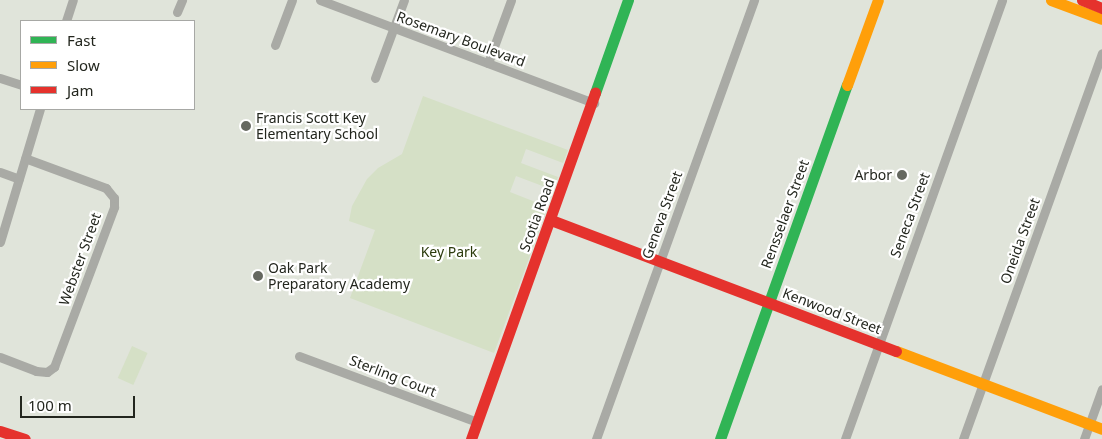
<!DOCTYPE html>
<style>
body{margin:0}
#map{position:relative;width:1102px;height:439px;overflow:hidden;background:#e0e4da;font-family:"Noto Sans",sans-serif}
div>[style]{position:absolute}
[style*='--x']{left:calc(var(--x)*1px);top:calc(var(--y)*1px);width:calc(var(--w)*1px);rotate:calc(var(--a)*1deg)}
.green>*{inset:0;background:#d5e0c6;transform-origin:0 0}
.street>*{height:9px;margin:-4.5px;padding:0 4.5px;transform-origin:4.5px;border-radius:4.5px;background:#a9aaa5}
.fast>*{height:11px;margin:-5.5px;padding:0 5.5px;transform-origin:5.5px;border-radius:5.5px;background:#30b455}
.slow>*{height:11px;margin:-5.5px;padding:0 5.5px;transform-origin:5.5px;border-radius:5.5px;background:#ff9f0a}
.jam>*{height:11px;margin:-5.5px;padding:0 5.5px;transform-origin:5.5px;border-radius:5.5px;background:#e5322d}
.dots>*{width:14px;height:14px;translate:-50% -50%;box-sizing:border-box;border:2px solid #fff;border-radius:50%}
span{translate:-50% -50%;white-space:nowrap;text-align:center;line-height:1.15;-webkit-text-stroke:4.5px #fff;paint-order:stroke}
.street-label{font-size:14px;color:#23261e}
.poi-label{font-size:14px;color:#23261e}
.left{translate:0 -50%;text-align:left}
.right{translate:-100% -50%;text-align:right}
.park-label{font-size:14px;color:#2b3a0c}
.legend{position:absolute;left:20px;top:20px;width:175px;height:90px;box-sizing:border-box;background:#fff;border:1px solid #a7a8a5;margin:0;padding:6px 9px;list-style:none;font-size:15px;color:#23261e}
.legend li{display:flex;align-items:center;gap:10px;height:25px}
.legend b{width:25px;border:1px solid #a7a8a5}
.scale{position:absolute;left:20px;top:396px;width:115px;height:22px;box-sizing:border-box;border:2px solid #23261e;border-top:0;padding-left:6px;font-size:15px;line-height:18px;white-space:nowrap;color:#23261e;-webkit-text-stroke:4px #fff;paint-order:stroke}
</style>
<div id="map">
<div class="green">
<div style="clip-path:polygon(423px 96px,568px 150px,563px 163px,526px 149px,521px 163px,558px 177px,553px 190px,516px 176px,510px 192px,548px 207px,494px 353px,350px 298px,375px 230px,349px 221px,352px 206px,367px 179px,378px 168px,402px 154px)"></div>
<div style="left:132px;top:346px;width:17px;height:35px;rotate:24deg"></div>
</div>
<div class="street">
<div style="--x:320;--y:0;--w:293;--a:20.6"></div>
<div style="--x:177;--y:12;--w:13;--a:-67"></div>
<div style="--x:66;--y:21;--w:22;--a:-72"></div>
<div style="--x:275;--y:45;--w:48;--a:-69.3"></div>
<div style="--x:488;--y:63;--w:67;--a:-69.9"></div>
<div style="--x:0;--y:78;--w:22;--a:18"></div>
<div style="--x:375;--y:78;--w:83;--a:-69.6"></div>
<div style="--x:0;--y:172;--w:20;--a:20"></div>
<div style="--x:0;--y:242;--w:139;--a:-73.3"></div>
<div style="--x:299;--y:356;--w:190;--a:20.3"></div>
<div style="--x:0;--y:357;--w:39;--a:21"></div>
<div style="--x:36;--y:371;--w:11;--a:5"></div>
<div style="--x:47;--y:372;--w:9;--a:-36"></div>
<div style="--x:54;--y:367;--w:171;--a:-69.4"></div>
<div style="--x:114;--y:207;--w:9;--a:-90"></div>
<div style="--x:114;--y:198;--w:13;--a:-129"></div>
<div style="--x:106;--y:188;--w:86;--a:-159.7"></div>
<div style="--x:596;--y:439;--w:467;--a:-70.2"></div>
<div style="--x:845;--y:439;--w:466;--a:-70.3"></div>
<div style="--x:963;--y:439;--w:410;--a:-70.2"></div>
<div style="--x:1084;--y:439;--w:53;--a:-70.2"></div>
</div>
<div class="fast">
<div style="--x:595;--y:93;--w:99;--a:-70.5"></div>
<div style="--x:720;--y:439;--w:376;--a:-70.3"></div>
</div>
<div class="slow">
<div style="--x:1051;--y:0;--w:54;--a:20.4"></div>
<div style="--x:847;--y:85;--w:90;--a:-70"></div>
<div style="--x:896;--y:351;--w:220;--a:20.7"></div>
</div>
<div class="jam">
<div style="--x:1082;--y:0;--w:22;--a:22"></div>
<div style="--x:551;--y:220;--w:369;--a:20.8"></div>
<div style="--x:0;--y:431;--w:26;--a:18"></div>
<div style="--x:471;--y:439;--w:368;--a:-70.3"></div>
</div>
<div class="dots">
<div style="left:246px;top:126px;background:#656860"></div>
<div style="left:902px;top:175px;background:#656860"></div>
<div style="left:258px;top:276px;background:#656860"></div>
</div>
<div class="street-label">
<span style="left:461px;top:39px;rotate:20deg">Rosemary Boulevard</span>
<span style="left:785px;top:214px;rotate:-70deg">Rensselaer Street</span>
<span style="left:537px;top:215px;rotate:-70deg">Scotia Road</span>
<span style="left:662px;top:215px;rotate:-70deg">Geneva Street</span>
<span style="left:910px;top:215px;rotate:-70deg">Seneca Street</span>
<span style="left:1020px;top:241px;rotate:-70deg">Oneida Street</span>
<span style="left:80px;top:259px;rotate:-70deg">Webster Street</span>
<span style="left:832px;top:311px;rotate:21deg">Kenwood Street</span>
<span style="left:393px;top:376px;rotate:21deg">Sterling Court</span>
</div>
<div class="poi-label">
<span class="left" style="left:256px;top:126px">Francis Scott Key<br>Elementary School</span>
<span class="right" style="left:892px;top:175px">Arbor</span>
<span class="left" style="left:268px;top:276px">Oak Park<br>Preparatory Academy</span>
</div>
<div class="park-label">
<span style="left:449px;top:252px">Key Park</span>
</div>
<ul class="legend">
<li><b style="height:6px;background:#30b455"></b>Fast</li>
<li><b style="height:6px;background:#ff9f0a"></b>Slow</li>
<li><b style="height:6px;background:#e5322d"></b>Jam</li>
</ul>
<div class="scale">100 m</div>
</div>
